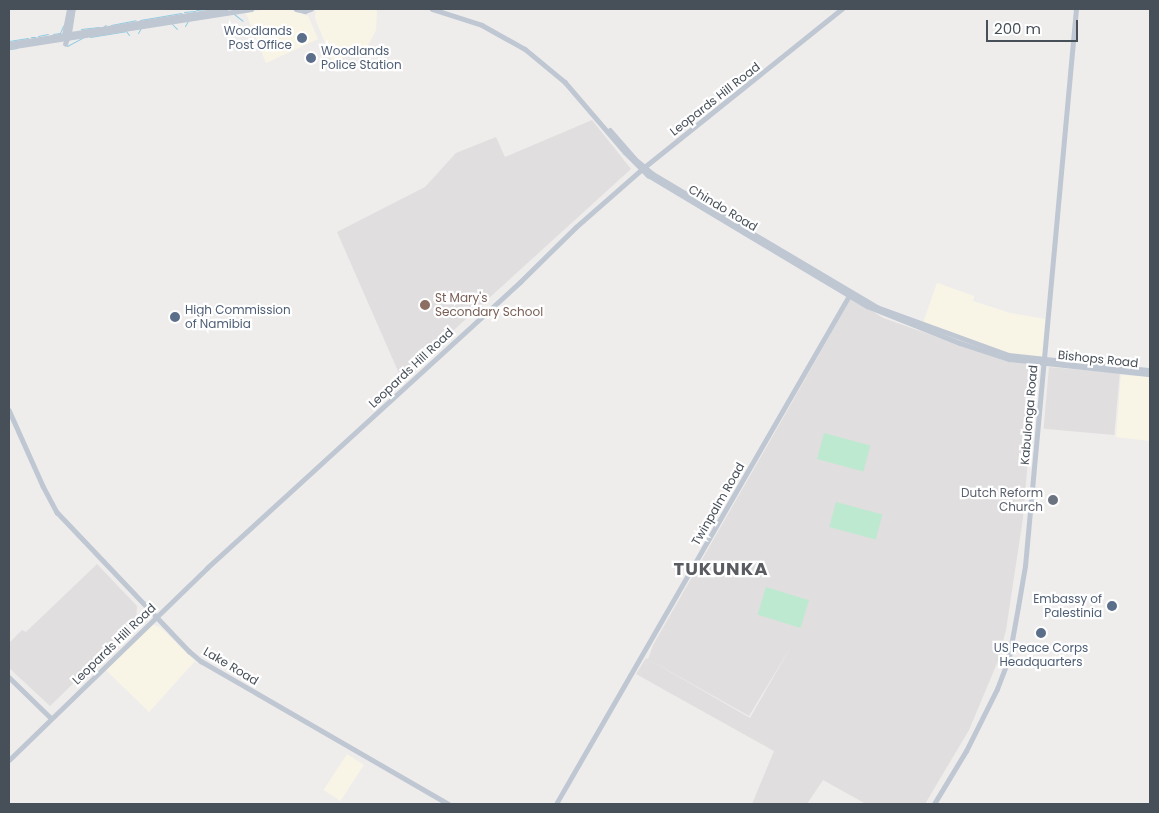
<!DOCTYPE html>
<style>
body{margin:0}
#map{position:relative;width:1159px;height:813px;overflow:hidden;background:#efedec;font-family:Poppins,sans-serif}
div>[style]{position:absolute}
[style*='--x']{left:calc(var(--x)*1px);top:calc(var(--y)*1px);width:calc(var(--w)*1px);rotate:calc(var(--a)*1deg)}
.commercial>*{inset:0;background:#f9f5e6;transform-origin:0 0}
.education>*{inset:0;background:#e0dede;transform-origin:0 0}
.green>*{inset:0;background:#bee9d1;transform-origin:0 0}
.stream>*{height:1px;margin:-0.5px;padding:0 0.5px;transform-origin:0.5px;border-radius:0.5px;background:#8fcce2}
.secondary>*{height:4.5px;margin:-2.25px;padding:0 2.25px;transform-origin:2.25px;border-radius:2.25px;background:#bfc7d2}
.dots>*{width:14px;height:14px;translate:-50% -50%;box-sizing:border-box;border:2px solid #fff;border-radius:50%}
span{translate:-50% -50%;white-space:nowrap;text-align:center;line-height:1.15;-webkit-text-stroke:4.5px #fff;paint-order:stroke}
.service-label{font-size:12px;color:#4e5e75}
.right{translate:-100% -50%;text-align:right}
.left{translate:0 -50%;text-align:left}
.street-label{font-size:12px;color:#474f58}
.education-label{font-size:12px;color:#785e54}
.worship-label{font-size:12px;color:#5b616d}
.district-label{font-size:18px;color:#5a5c61;font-weight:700;letter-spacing:1px}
.frame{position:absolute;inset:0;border:10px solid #474f58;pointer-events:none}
.scale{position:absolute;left:986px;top:20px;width:92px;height:22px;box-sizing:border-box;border:2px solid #474f58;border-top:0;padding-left:6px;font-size:15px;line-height:18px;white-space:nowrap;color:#474f58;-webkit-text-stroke:4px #fff;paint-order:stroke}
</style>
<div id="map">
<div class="commercial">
<div style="clip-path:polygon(266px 9px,288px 9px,308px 16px,318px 39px,266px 63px,246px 13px)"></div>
<div style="clip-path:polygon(316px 9px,377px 9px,376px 30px,367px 47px,333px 62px,315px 18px)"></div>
<div style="clip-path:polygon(937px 283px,974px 296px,973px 301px,1010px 313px,1045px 319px,1042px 359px,1014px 356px,923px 323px)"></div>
<div style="clip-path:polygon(1121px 375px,1150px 377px,1150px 441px,1116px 437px)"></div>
<div style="clip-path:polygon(150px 624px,160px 627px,195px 661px,149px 712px,105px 669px)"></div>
<div style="left:347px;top:754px;width:20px;height:43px;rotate:33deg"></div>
</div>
<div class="education">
<div style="clip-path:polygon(592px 120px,631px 169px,401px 378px,337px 232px,425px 187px,456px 153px,496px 137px,505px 157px)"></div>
<div style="clip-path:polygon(854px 299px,883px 318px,1008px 362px,1036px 365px,1023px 518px,1006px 630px,998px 661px,969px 730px,925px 804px,866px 804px,823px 780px,807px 804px,752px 804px,774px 751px,636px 674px,646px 658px,750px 718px,793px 643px,749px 716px,648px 659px,653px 645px,787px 411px,850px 300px)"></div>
<div style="left:1049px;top:367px;width:71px;height:62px;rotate:5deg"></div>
<div style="clip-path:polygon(97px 564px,137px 606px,136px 623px,50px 706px,9px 668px,9px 643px,22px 630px,26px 632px)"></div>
</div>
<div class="green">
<div style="left:824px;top:433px;width:48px;height:27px;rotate:15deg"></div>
<div style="left:836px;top:502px;width:48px;height:26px;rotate:15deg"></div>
<div style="left:766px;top:587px;width:45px;height:29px;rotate:17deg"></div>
</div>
<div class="stream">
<div style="--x:196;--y:10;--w:11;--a:-5"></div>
<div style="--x:184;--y:12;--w:11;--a:-5"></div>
<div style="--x:234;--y:14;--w:11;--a:38"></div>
<div style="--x:140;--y:20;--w:42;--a:-9.7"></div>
<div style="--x:172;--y:24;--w:7;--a:45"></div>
<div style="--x:111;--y:25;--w:25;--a:-11"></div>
<div style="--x:104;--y:26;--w:2;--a:-27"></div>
<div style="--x:185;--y:26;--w:6;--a:-59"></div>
<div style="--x:81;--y:29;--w:18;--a:-6"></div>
<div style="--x:138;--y:33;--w:6;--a:-59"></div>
<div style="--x:53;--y:34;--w:7;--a:-8"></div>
<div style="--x:60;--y:33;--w:8;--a:-67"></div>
<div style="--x:38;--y:36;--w:10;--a:-11"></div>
<div style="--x:31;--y:37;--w:4;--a:0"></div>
<div style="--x:90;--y:37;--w:36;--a:-9"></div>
<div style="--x:126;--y:31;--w:5;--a:53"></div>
<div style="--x:9;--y:41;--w:19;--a:-9"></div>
<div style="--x:67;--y:46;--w:19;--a:-28"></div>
<div style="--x:10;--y:49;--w:7;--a:-8"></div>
</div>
<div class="secondary">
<div style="--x:296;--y:9;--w:9;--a:13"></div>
<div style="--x:305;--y:11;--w:6;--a:-18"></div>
<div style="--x:432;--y:9;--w:52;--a:17.7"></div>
<div style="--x:482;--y:25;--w:49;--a:29.2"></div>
<div style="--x:525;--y:49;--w:52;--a:39.5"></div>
<div style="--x:565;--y:82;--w:92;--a:49.4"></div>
<div style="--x:625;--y:152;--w:33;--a:45"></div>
<div style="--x:648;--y:175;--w:255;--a:30.9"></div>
<div style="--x:867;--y:306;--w:100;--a:21.7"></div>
<div style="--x:960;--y:343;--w:52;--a:18.1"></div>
<div style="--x:1009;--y:359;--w:142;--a:6.1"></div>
<div style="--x:64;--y:35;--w:26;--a:-79"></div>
<div style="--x:9;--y:44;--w:219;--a:-9.2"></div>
<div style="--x:65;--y:44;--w:12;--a:-70"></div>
<div style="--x:69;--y:33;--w:24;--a:-81"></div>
<div style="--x:9;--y:47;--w:245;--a:-8.9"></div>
<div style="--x:610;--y:130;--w:37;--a:49"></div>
<div style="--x:634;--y:158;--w:25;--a:40"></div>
<div style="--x:653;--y:174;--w:261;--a:30.7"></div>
<div style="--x:877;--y:307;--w:140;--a:20"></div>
<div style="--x:1009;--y:355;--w:142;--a:6.1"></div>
<div style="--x:9;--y:410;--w:83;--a:65.9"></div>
<div style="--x:43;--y:486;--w:30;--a:62"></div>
<div style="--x:57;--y:512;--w:192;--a:46.5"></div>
<div style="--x:189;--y:651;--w:16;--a:40"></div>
<div style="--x:201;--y:661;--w:286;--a:30"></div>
<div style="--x:9;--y:677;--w:59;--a:44.3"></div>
<div style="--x:9;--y:760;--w:276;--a:-44.1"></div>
<div style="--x:207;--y:568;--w:424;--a:-42.4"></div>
<div style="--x:520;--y:282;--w:78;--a:-44.5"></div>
<div style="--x:576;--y:227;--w:88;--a:-41.3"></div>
<div style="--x:642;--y:169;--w:256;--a:-38.7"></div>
<div style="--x:556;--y:804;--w:589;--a:-60.04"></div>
<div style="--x:934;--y:804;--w:62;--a:-58.9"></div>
<div style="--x:966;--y:751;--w:69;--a:-63.4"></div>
<div style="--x:997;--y:689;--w:34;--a:-69"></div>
<div style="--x:1009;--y:657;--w:51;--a:-79.8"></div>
<div style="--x:1018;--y:607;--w:42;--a:-80.3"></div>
<div style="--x:1025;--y:566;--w:559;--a:-84.77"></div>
</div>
<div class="dots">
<div style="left:302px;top:38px;background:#5c6f8a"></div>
<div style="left:311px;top:58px;background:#5c6f8a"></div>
<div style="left:425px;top:305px;background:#8d6e63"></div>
<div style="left:175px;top:317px;background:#5c6f8a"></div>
<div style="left:1053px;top:500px;background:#6b7280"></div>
<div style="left:1112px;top:606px;background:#5c6f8a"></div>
<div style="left:1041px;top:633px;background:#5c6f8a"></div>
</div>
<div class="service-label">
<span class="right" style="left:292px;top:38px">Woodlands<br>Post Office</span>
<span class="left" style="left:321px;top:58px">Woodlands<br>Police Station</span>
<span class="left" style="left:185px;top:317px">High Commission<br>of Namibia</span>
<span class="right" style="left:1102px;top:606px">Embassy of<br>Palestinia</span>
<span style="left:1041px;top:655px">US Peace Corps<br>Headquarters</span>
</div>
<div class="street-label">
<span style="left:715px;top:99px;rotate:-38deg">Leopards Hill Road</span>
<span style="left:723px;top:208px;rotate:31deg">Chindo Road</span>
<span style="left:1098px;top:359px;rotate:6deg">Bishops Road</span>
<span style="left:411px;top:368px;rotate:-43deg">Leopards Hill Road</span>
<span style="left:1029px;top:415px;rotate:-85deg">Kabulonga Road</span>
<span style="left:718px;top:504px;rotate:-60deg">Twinpalm Road</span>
<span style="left:114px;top:644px;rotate:-44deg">Leopards Hill Road</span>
<span style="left:231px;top:666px;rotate:31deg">Lake Road</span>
</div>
<div class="education-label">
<span class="left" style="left:435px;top:305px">St Mary's<br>Secondary School</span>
</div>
<div class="worship-label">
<span class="right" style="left:1043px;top:500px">Dutch Reform<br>Church</span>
</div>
<div class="district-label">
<span style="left:721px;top:569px">TUKUNKA</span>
</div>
<div class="frame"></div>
<div class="scale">200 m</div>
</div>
